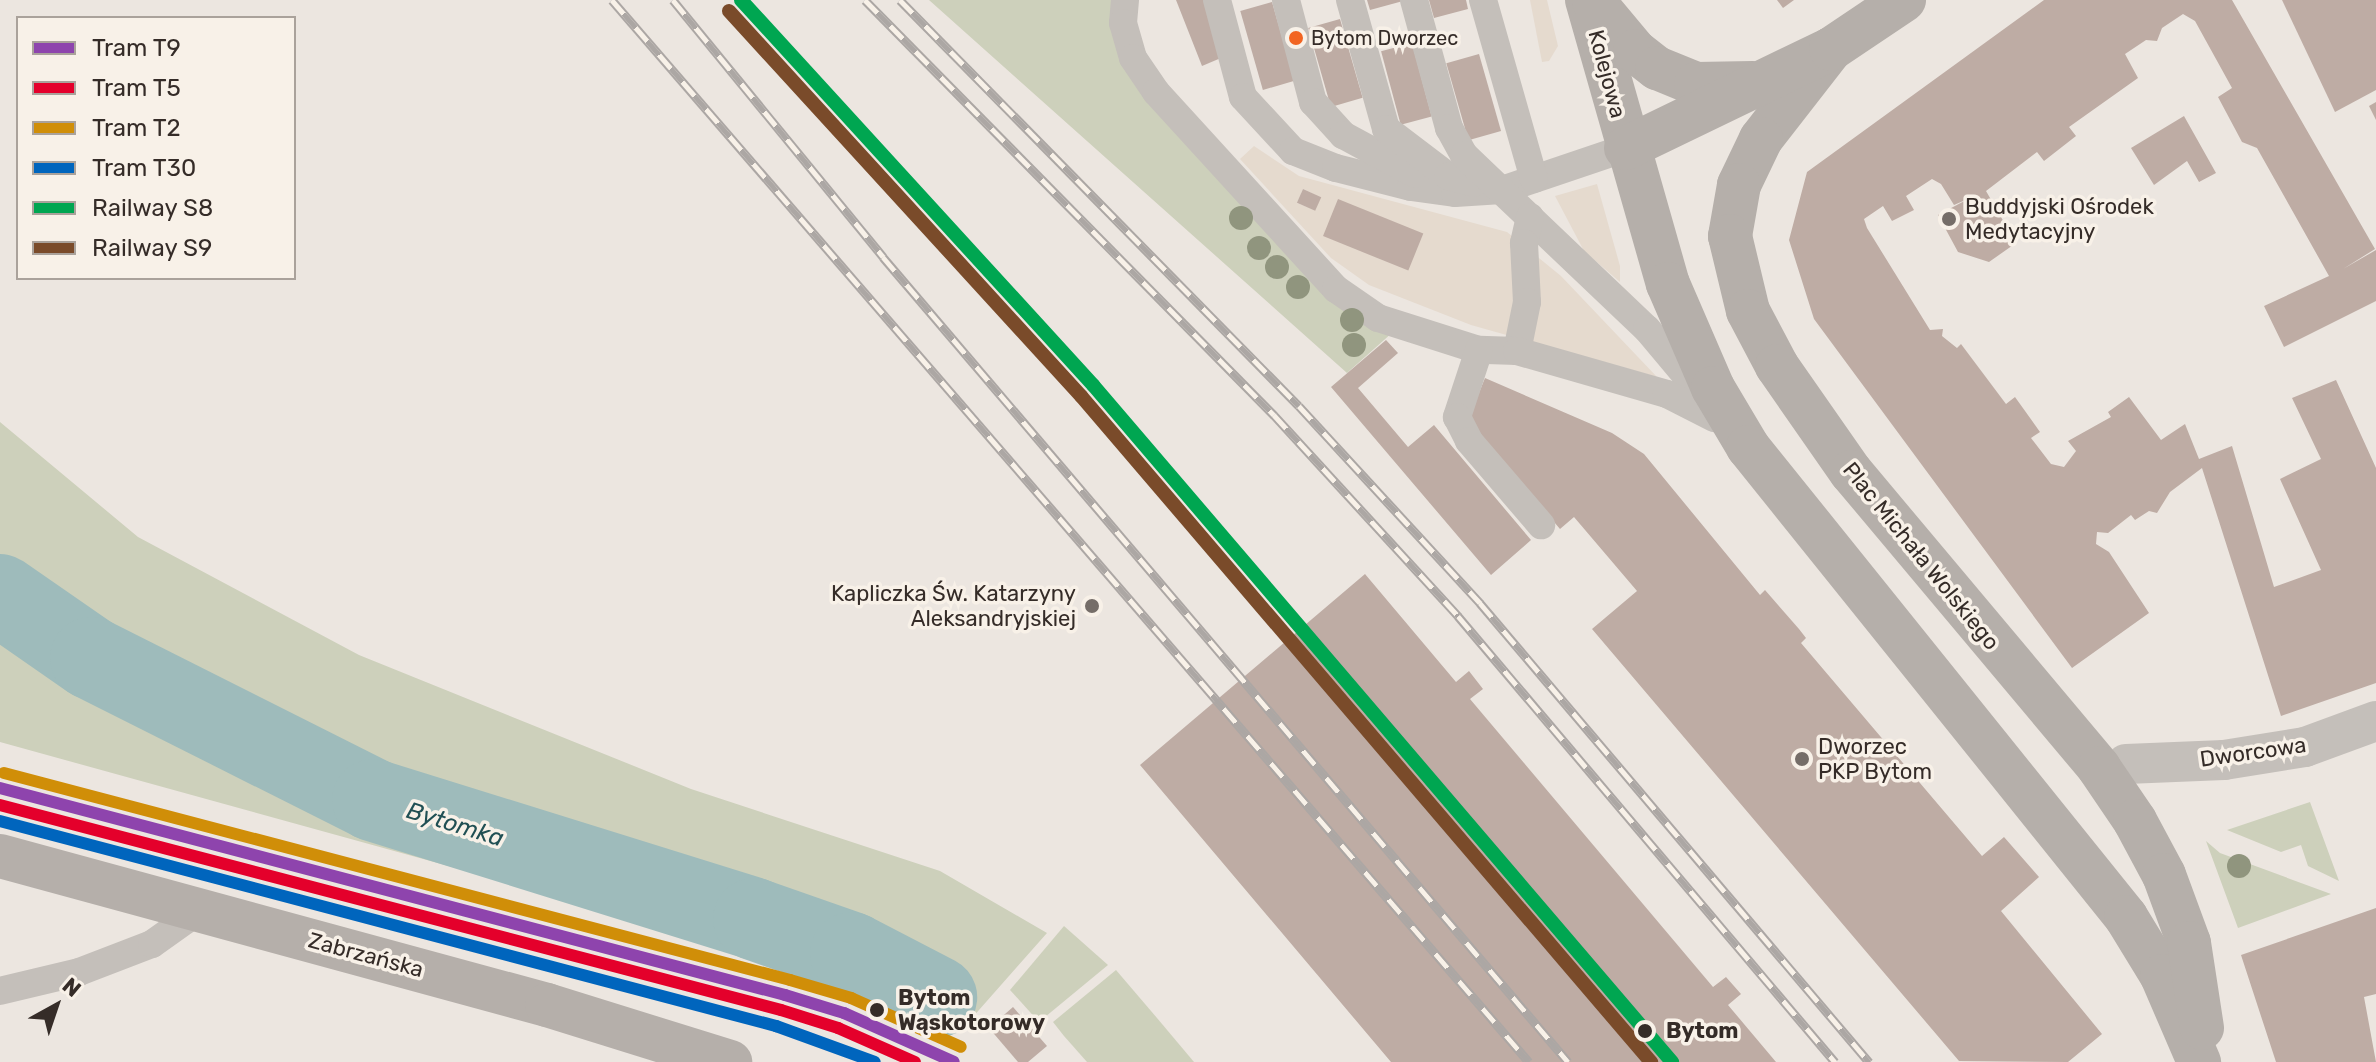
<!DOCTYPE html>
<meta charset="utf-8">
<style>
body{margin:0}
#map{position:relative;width:2376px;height:1062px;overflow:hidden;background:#ece6e0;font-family:Rubik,sans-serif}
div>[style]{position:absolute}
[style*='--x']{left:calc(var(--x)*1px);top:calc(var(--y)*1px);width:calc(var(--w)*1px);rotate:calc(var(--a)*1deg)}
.green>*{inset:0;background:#cdd0bb}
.plaza>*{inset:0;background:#e5dace}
.river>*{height:82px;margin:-41px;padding:0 41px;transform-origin:41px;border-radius:41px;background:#9ebbbb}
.building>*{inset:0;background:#beaca4;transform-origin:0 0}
.service>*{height:28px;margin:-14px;padding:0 14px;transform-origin:14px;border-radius:14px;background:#c4bfba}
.pedestrian>*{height:40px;margin:-20px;padding:0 20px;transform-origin:20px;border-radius:20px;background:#c4bfba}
.secondary>*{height:44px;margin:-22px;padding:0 22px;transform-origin:22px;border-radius:22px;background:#b5afaa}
.rail>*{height:9px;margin-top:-4.5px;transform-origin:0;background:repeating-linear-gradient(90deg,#f8f1e8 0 18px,#aca7a4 0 36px);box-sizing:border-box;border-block:2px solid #aca7a4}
.rail-1>*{height:14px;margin:-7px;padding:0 7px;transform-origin:7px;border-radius:7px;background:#00a651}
.rail-2>*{height:14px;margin:-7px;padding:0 7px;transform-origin:7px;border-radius:7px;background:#7a4b2a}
.tram-1>*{height:12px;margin:-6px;padding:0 6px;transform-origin:6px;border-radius:6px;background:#8e44ad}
.tram-2>*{height:12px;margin:-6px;padding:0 6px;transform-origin:6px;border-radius:6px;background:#e4002b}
.tram-3>*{height:12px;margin:-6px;padding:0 6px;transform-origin:6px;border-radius:6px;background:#d08e08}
.tram-4>*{height:12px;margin:-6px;padding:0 6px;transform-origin:6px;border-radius:6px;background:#0065bd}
.trees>*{width:24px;height:24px;margin:-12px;border-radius:50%;background:#90957e}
.dots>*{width:22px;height:22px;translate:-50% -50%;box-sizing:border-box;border:4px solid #f8f1e8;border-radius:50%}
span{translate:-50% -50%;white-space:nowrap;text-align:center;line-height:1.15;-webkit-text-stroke:7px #f8f1e8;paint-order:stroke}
.bus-label{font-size:20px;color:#352c28}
.left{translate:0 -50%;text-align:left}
.street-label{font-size:22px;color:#352c28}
.poi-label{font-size:22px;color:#352c28}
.right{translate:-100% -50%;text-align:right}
.stop-label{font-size:22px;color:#352c28;font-weight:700}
.water-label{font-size:24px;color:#215054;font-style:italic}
.legend{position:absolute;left:16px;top:16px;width:280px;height:264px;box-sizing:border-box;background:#f8f1e8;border:2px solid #aaa29b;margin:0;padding:10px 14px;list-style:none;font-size:24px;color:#352c28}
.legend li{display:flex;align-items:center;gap:16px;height:40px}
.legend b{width:40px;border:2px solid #aaa29b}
.north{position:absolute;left:16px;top:966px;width:80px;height:80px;-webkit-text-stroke:6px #f8f1e8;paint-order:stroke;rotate:40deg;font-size:22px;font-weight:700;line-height:32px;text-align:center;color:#352c28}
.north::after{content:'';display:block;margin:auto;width:28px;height:36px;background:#352c28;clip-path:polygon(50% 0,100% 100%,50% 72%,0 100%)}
</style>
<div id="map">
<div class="green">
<div style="clip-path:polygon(929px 0,1117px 0,1125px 64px,1393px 332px,1347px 373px)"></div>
<div style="clip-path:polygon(0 422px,138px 537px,359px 655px,691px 789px,940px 871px,1047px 933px,964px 1027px,875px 984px,0 742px)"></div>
<div style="clip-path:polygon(2310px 802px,2339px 881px,2308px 866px,2301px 845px,2281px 852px,2227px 830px)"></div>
<div style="clip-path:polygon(2206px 841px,2220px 853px,2331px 894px,2238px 928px)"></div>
<div style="clip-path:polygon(1064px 926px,1108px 965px,1039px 1022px,1010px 990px)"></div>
<div style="clip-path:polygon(1116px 970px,1157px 1018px,1194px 1062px,1087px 1062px,1064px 1036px,1053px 1022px)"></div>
</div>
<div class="plaza">
<div style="clip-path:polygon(1530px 0,1547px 0,1558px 46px,1549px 61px,1542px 62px)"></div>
<div style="clip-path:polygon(evenodd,1254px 146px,1299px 176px,1507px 232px,1561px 276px,1657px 377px,1471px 325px,1369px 285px,1331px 258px,1240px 159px,1254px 146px,1303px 189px,1320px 197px,1315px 210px,1297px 203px,1303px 189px)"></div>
<div style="clip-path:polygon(1597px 184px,1620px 266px,1620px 282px,1584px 251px,1555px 196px)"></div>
</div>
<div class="river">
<div style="--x:0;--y:595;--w:111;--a:34.7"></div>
<div style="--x:91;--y:658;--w:316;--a:26.7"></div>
<div style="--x:373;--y:800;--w:399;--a:17.3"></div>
<div style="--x:754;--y:919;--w:103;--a:19.3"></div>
<div style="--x:851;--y:953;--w:96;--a:27.4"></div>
</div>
<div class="building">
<div style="clip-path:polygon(1176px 0,1208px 0,1228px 55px,1202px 66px)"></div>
<div style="clip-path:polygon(1367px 0,1403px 0,1403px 1px,1370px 10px)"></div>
<div style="clip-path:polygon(1429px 0,1466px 0,1468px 9px,1434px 18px)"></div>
<div style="clip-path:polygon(1777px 0,1794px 0,1783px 8px)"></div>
<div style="clip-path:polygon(2044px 0,2232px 0,2375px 249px,2343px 269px,2376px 250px,2376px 301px,2284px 347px,2264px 306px,2329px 276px,2257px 148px,2242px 142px,2218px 97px,2232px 88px,2195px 21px,2183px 14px,2162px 28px,2157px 41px,2146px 40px,2125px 54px,2138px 78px,2069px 127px,2076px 136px,2044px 161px,2037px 152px,1986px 191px,2016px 243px,1989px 262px,1958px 252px,1938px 215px,1970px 198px,1954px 205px,1941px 184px,1932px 179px,1906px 196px,1914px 210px,1892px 221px,1883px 206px,1864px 219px,1867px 228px,1930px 330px,1943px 329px,1942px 336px,1957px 348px,1961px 344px,2006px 404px,2015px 397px,2040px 432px,2031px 438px,2051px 464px,2064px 467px,2076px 451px,2068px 441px,2111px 417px,2108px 412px,2129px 397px,2161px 440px,2185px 424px,2199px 459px,2232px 446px,2274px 587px,2321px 570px,2280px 479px,2321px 459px,2292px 398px,2336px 380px,2376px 468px,2376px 683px,2281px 716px,2202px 468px,2170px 492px,2157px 513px,2149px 511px,2135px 520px,2131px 515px,2108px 533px,2097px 532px,2096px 544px,2109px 552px,2149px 613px,2072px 668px,1814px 319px,1789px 240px,1807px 172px)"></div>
<div style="clip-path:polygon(2282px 0,2376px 0,2376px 90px,2335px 112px)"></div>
<div style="left:1272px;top:2px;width:82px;height:33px;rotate:74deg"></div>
<div style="left:1340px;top:19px;width:82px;height:33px;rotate:74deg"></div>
<div style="left:1412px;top:43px;width:76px;height:32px;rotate:75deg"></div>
<div style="left:1479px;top:54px;width:80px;height:34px;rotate:74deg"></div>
<div style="clip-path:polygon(2376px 102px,2376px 120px,2369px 106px)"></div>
<div style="clip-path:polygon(2184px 116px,2216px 173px,2199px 182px,2187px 161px,2154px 185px,2131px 148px)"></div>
<div style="left:1303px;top:189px;width:20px;height:15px;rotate:24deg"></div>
<div style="left:1338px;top:199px;width:92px;height:40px;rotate:22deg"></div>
<div style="clip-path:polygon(1386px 340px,1398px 353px,1358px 388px,1408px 447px,1434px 425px,1531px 540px,1491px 575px,1331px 387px)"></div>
<div style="clip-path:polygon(1485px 378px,1612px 433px,1644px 454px,1760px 595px,1765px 590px,1799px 629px,1806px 638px,1801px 643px,1982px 856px,2004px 837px,2039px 877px,2001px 911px,2102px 1034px,2068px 1062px,1959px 1061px,1592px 629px,1637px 591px,1574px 517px,1560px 529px,1468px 420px)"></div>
<div style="clip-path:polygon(1365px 574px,1456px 682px,1469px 671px,1483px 689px,1470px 699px,1713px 987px,1726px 977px,1741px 994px,1728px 1005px,1776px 1062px,1391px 1062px,1140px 765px)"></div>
<div style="clip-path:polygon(2376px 908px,2376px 994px,2364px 997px,2376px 1062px,2276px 1062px,2241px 955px)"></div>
<div style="clip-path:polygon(1013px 1007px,1047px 1046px,1028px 1062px,1018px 1062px,989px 1028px)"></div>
</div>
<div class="service">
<div style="--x:1125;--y:0;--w:23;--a:95"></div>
<div style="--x:1123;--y:23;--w:36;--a:74"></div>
<div style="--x:1133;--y:58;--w:41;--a:55.9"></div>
<div style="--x:1156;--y:92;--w:267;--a:47.6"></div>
<div style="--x:1336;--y:289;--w:51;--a:34.6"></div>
<div style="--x:1378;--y:318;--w:106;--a:17.6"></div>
<div style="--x:1217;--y:0;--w:100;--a:75"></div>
<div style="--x:1243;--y:97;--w:74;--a:47.2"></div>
<div style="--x:1293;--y:151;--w:46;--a:21.6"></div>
<div style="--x:1336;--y:168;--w:77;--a:14.2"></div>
<div style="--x:1411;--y:187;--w:44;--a:7.8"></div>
<div style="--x:1455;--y:193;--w:47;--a:-3.7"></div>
<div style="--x:1502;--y:190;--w:131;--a:-18.7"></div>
<div style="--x:1286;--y:0;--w:106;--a:75.2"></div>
<div style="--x:1313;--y:102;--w:45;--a:47.7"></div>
<div style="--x:1343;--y:135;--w:82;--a:28.4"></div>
<div style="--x:1350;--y:0;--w:134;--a:74.4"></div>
<div style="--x:1386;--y:129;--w:78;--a:37.2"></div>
<div style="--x:1448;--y:176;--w:27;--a:15"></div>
<div style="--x:1414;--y:0;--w:133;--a:74.7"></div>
<div style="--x:1449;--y:128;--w:31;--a:61"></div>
<div style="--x:1464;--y:155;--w:253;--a:43.6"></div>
<div style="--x:1647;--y:329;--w:90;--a:50"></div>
<div style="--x:1483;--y:0;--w:186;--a:74.1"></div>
<div style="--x:1530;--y:217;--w:27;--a:103"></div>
<div style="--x:1524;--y:243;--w:59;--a:87.1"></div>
<div style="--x:1527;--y:302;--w:50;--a:101.5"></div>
<div style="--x:1517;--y:351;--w:38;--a:-178"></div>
<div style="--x:1479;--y:350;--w:71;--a:108.2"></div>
<div style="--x:1457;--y:417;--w:27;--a:63"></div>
<div style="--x:1469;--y:441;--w:111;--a:49.4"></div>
<div style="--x:1517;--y:351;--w:156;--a:16"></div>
<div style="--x:1667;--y:394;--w:53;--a:27.1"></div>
<div style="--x:0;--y:991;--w:81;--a:-13.5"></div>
<div style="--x:79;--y:972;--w:78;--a:-21"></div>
<div style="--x:152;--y:944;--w:59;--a:-35.3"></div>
</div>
<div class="pedestrian">
<div style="--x:2126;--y:764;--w:98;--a:-2.3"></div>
<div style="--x:2224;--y:760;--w:82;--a:-9.1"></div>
<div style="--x:2305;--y:747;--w:76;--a:-20.1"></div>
</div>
<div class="secondary">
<div style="--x:1587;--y:0;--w:295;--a:74.1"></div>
<div style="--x:1668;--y:284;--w:113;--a:66.6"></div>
<div style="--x:1713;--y:388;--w:69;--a:59.3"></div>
<div style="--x:1748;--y:447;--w:603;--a:51.19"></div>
<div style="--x:2126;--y:917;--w:69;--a:58.6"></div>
<div style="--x:2162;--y:976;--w:94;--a:66.7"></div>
<div style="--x:1594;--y:2;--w:64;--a:50.1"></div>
<div style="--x:1635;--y:51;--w:28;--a:38"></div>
<div style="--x:1657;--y:68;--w:42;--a:22.3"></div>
<div style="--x:1696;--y:84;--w:57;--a:-1"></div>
<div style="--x:1831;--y:49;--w:114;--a:127.9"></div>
<div style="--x:1761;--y:139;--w:51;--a:115.6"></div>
<div style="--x:1739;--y:185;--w:52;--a:100"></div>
<div style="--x:1730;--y:236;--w:77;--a:76.5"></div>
<div style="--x:1748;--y:311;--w:62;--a:62.2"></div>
<div style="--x:1777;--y:366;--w:129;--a:55.1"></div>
<div style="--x:1851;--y:472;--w:386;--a:50"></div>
<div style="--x:2099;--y:768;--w:64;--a:55.8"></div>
<div style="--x:2135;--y:821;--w:61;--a:61.8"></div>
<div style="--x:2164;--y:875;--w:72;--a:69.8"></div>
<div style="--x:2189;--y:943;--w:86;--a:81.3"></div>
<div style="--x:1626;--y:148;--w:228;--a:-25.8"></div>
<div style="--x:1831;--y:49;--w:88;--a:-33.9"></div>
<div style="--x:0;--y:856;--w:567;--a:15.24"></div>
<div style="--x:547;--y:1005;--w:192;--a:17.3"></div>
</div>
<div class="rail">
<div style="--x:612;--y:0;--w:1403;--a:49.19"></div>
<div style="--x:673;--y:0;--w:332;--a:50.7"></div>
<div style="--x:883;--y:257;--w:1057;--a:49.6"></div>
<div style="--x:865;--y:0;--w:583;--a:45.42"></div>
<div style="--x:1274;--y:415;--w:273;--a:47.5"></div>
<div style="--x:1458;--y:616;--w:584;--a:49.79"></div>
<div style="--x:900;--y:0;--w:569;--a:45.5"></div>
<div style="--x:1299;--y:406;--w:268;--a:47.4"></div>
<div style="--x:1480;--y:603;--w:602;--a:49.72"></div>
</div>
<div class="rail-1">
<div style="--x:741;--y:0;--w:522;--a:47.56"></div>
<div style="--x:1093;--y:385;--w:891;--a:49.46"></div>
</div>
<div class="rail-2">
<div style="--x:729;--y:11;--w:522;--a:47.56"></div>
<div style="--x:1081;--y:396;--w:877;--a:49.44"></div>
</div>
<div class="tram-1">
<div style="--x:0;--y:788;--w:812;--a:14.77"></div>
<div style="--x:785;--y:995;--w:62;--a:17"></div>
<div style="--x:844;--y:1013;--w:120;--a:24"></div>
</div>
<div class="tram-2">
<div style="--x:0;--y:805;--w:807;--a:14.71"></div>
<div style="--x:781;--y:1010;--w:60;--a:17.5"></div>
<div style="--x:838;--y:1028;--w:84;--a:23.8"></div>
</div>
<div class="tram-3">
<div style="--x:4;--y:773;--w:813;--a:14.75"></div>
<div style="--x:790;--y:980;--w:64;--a:16.4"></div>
<div style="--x:851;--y:998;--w:120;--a:24"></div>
</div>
<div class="tram-4">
<div style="--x:0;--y:821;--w:803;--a:14.8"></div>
<div style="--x:776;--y:1026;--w:105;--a:20"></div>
</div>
<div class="trees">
<div style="left:1241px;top:218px"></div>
<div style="left:1259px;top:248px"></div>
<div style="left:1277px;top:267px"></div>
<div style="left:1298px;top:287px"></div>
<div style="left:1352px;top:320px"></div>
<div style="left:1354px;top:345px"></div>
<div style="left:2239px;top:866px"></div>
</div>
<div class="dots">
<div style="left:1296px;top:38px;background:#f26522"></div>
<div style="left:1949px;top:219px;background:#756d68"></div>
<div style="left:1092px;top:606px;background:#756d68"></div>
<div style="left:1802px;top:759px;background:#756d68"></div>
<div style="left:877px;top:1010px;background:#352c28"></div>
<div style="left:1645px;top:1031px;background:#352c28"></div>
</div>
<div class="bus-label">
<span class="left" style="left:1311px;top:38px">Bytom Dworzec</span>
</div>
<div class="street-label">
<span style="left:1607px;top:74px;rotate:75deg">Kolejowa</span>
<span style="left:1921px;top:556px;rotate:51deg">Plac Michała Wolskiego</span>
<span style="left:2253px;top:752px;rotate:-8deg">Dworcowa</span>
<span style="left:366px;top:955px;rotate:15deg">Zabrzańska</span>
</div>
<div class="poi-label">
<span class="left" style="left:1965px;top:219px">Buddyjski Ośrodek<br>Medytacyjny</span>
<span class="right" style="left:1076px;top:606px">Kapliczka Św. Katarzyny<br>Aleksandryjskiej</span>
<span class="left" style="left:1818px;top:759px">Dworzec<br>PKP Bytom</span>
</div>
<div class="stop-label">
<span class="left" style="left:898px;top:1010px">Bytom<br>Wąskotorowy</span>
<span class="left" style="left:1666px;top:1031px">Bytom</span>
</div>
<div class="water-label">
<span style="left:455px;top:825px;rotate:17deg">Bytomka</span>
</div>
<ul class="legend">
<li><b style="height:10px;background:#8e44ad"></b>Tram T9</li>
<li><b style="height:10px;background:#e4002b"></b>Tram T5</li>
<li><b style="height:10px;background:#d08e08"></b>Tram T2</li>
<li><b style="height:10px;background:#0065bd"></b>Tram T30</li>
<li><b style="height:10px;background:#00a651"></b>Railway S8</li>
<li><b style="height:10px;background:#7a4b2a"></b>Railway S9</li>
</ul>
<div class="north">N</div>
</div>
